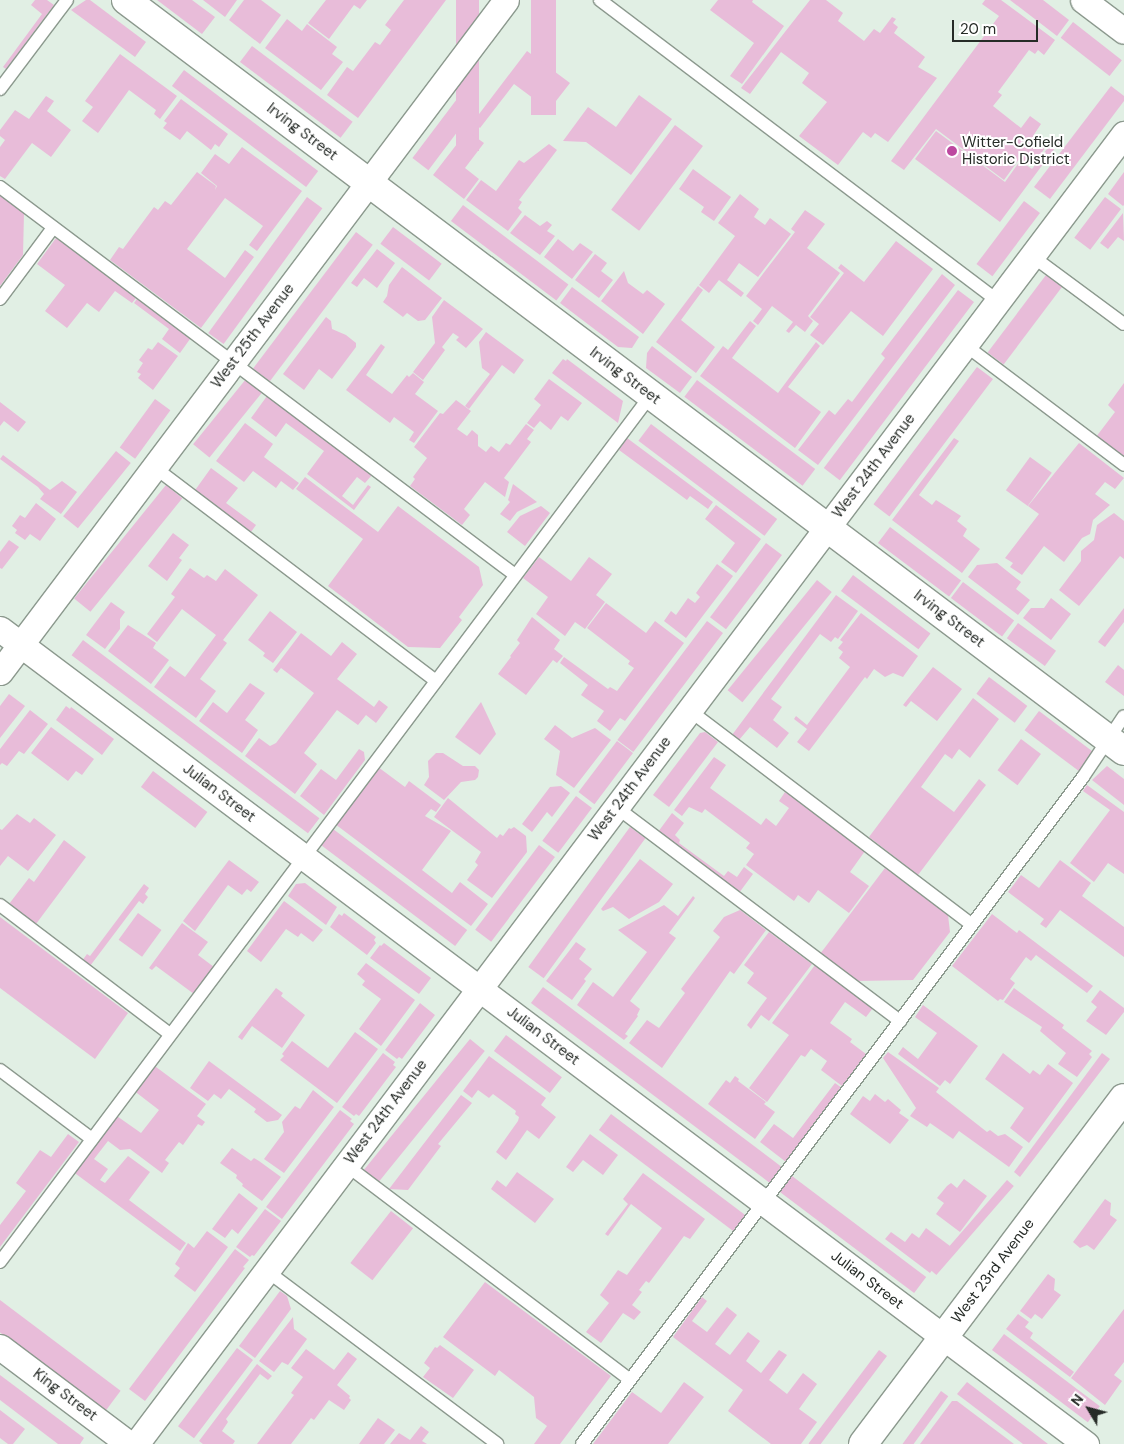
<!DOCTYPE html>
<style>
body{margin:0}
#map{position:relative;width:1124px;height:1444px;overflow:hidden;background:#e1efe4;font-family:"DM Sans",sans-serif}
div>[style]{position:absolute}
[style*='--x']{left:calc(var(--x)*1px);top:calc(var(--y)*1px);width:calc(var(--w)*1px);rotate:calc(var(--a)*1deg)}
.green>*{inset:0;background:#e8bcd9;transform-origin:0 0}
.roads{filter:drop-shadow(1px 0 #8c998e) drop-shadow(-1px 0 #8c998e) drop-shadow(0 1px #8c998e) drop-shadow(0 -1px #8c998e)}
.lane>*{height:12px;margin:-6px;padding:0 6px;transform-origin:6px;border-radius:6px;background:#fff}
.street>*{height:25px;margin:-12.5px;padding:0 12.5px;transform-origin:12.5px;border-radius:12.5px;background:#fff}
.secondary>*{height:28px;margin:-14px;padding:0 14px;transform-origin:14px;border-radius:14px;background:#fff}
.dots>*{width:14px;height:14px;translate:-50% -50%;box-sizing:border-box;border:2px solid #fff;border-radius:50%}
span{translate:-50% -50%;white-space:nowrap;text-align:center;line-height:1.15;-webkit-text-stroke:4px #fff;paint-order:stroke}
.street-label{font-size:15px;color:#262b27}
.poi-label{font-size:15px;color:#262b27}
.left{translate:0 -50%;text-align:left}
.north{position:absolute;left:1064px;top:1384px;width:50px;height:50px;-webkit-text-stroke:4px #fff;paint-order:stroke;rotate:307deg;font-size:14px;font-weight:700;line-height:20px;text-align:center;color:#262b27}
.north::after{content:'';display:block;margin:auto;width:18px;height:22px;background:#262b27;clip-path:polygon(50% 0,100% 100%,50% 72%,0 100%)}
.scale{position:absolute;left:952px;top:20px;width:86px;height:22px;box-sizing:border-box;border:2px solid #262b27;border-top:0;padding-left:6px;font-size:15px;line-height:18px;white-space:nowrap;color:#262b27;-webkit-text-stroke:4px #fff;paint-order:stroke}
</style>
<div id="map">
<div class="green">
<div style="clip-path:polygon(35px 0,47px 0,54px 5px,6px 69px,3px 67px,42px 14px,31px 5px)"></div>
<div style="clip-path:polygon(86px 0,90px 0,146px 42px,135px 57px,71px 10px)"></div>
<div style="clip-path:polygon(157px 0,192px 0,215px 17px,202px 34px)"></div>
<div style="clip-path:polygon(203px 0,237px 0,225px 17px)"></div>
<div style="clip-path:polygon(244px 0,261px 0,281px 15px,260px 44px,229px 20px)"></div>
<div style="clip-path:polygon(326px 0,367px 0,360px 9px,354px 5px,329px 39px,308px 23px)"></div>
<div style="clip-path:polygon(404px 0,446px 0,358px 118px,327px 95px,347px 67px,353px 71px,375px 42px,380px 45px,391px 30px,385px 25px)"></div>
<div style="left:456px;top:0;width:23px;height:151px"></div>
<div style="left:531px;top:0;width:25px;height:115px"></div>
<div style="clip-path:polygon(718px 0,753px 0,752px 2px,784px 26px,742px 84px,730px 76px,754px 43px,710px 10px)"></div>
<div style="clip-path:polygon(810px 0,826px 0,843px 13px,838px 21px,864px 41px,874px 29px,880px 33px,892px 17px,896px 19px,893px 23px,898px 27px,894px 33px,925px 57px,918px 67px,937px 78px,888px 142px,875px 133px,871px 138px,863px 132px,838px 165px,799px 136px,827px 102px,802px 83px,809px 73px,781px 52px,750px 94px,741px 88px)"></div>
<div style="clip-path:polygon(985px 0,1001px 0,1055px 40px,1044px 55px,1038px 50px,1035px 54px,1029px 50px,998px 92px,1002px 95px,993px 106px,1021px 128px,1030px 116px,1041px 124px,1033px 136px,1046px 147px,1031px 166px,1020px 158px,1004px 180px,936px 129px,904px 170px,891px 161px,999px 16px,982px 4px)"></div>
<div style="clip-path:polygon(1010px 0,1043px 0,1069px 20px,1057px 36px)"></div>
<div style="clip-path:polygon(287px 19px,302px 31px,307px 24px,337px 47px,332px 54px,343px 62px,321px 90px,265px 48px)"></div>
<div style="left:1073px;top:22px;width:62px;height:20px;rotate:38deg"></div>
<div style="left:252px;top:46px;width:126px;height:20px;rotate:37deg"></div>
<div style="clip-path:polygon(527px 51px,570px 83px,549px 110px,514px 84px,480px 128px,473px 122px)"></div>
<div style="clip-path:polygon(120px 54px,177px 96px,160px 119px,154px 114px,156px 110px,129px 90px,98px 133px,82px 121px,93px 107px,85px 101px)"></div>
<div style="left:184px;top:70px;width:168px;height:20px;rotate:37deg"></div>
<div style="clip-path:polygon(1111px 86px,1124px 96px,1124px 101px,1050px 199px,1034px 187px)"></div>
<div style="left:460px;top:95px;width:20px;height:79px;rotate:37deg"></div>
<div style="clip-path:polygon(639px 95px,672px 119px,631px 175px,586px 142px,563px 141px,588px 107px,616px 127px)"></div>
<div style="clip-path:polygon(46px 96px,54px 101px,47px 111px,71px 130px,51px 157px,32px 143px,5px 179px,0 176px,0 147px,5px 140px,0 136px,0 130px,15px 110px,29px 119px)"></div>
<div style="clip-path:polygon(181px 99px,228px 134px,219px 147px,215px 144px,211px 150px,187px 131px,180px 140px,163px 128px,167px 123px,164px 121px)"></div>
<div style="left:675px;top:125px;width:35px;height:106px;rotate:37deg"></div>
<div style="clip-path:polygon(467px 131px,484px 143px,465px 168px,479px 179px,464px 199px,433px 175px)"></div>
<div style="clip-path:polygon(936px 131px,1005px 182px,1020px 161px,1032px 169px,1056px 137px,1061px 140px,1000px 222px,915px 159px)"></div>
<div style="clip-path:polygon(549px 144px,557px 150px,519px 200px,522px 202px,518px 208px,522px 212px,508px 231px,466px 200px,481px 180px,496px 191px,519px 160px,524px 163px)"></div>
<div style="clip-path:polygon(242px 147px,302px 191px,257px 251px,249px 245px,263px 226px,225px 198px,187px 249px,225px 278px,245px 250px,254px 257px,201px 328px,110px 260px,119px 247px,123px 249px,154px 207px,158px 210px,165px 201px,171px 205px,197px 172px,216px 186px,215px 190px,217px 186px,201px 173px,215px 154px,229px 164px)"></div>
<div style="clip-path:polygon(693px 169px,731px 197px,714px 221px,701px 212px,704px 207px,679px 189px)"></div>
<div style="clip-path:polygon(1124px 172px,1124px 205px,1123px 206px,1108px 194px)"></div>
<div style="clip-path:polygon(740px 194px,759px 209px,754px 217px,765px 225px,770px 218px,791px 234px,758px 277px,739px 263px,727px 280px,744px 293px,741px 297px,719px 280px,709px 293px,699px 285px,735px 236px,718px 223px)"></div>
<div style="clip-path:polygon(0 195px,24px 213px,23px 255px,0 286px)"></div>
<div style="left:307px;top:197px;width:19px;height:168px;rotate:36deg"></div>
<div style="left:1105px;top:197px;width:20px;height:51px;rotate:37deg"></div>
<div style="left:1024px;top:201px;width:20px;height:79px;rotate:37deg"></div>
<div style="left:463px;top:205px;width:132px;height:20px;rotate:37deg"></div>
<div style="clip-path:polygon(805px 210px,825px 224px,807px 248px,840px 273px,808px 316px,813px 321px,805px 332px,796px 325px,789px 333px,786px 331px,793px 322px,772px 306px,758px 325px,753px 321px,762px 309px,746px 296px,795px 232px,791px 229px)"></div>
<div style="clip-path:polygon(1123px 213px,1124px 241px,1118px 237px,1108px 249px,1100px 243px)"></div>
<div style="clip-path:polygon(525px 215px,540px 226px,547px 221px,552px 225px,547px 231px,555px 236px,540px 255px,510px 233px)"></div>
<div style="left:393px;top:227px;width:61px;height:21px;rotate:37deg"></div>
<div style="left:356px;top:232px;width:21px;height:171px;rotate:37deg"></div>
<div style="clip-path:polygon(56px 238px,136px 298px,132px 303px,115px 291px,99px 312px,87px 303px,67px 328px,45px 311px,65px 285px,37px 264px)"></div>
<div style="clip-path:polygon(558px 239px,573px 251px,580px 243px,593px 252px,572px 279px,544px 257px)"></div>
<div style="clip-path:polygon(896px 241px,933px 269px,883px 336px,851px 311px,823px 345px,810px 335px,819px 324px,810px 317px,844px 273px,838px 268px,841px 264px,864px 282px)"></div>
<div style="clip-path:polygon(377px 249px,395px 263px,377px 288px,364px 278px,357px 287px,351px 283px)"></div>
<div style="clip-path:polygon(595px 254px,607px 263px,601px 271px,613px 280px,599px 298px,575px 280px)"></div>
<div style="clip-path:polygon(402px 267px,442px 298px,425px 320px,418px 321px,407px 313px,403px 317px,383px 302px,387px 296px,389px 285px)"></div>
<div style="clip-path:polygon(624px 271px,628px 283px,643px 294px,647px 290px,665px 304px,643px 334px,601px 301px)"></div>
<div style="clip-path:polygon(942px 274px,955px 285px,818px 465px,798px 450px,829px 410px,835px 415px,848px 399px,852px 402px,885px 358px,881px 354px)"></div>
<div style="left:1046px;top:275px;width:20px;height:97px;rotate:37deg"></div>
<div style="clip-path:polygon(698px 286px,703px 290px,681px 320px,715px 347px,696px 373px,656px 342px)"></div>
<div style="clip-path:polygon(572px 287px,639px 337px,632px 348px,618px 347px,560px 303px)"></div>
<div style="left:958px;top:290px;width:20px;height:223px;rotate:37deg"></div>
<div style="clip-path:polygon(137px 299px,190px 339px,180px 353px,162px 339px,169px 329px,134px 303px)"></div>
<div style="clip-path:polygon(444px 300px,483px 329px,466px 348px,456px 340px,459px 337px,453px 333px,442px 347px,445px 350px,423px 380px,413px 372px,435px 343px,432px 317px)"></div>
<div style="clip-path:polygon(326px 317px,331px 321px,332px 329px,346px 335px,356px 343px,356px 347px,332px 379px,319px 369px,304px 390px,283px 374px)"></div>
<div style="clip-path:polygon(750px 321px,756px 326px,732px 358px,778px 393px,816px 342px,820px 346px,788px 387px,821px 412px,795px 448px,700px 376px,723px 346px,728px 350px)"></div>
<div style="clip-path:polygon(486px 332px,524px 360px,514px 374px,502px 365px,469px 409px,465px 406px,490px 374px,482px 368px,479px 342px)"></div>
<div style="clip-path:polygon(158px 342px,178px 356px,153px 390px,138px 378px,141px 374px,137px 372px,143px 363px,139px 360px,148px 348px,152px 350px)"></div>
<div style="clip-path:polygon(381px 344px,385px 347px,366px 375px,392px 394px,407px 375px,409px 377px,413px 373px,424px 382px,415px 394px,438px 411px,414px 443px,409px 440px,414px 432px,394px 417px,390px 423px,346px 390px)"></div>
<div style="clip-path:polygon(652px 346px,692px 377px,680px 393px,646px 368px,647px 353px)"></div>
<div style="clip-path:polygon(563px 359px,566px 361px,567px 359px,623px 401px,618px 423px,552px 373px)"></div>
<div style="left:977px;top:367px;width:20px;height:172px;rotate:37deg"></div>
<div style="left:246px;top:379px;width:21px;height:84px;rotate:39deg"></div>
<div style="clip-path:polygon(549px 379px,582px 403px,568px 421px,561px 416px,551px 430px,540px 421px,534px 428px,527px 423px,541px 405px,534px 399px)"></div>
<div style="left:697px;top:380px;width:148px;height:21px;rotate:37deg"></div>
<div style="clip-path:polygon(1124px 383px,1124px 458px,1096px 437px,1115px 412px,1108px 405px)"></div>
<div style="clip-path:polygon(267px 396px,372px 475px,365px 483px,357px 477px,342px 496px,353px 505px,368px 485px,371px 487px,354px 510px,307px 474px,324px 451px,286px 423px,276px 437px,251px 418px)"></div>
<div style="left:155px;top:399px;width:19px;height:60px;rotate:36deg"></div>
<div style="clip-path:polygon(456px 400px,471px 411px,457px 429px,467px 436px,472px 430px,478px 435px,478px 446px,486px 452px,491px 446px,499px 452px,506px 443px,510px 445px,526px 424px,534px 430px,527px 439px,531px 442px,504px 478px,509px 482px,505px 497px,485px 482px,464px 509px,470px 515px,462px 525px,410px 486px,415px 479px,413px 477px,427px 458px,414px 447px,440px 413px,443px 414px)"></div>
<div style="clip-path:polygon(0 402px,26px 422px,18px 432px,4px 421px,0 426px)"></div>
<div style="clip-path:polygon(245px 423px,273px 444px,264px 457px,299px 483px,293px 490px,281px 481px,276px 488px,253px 471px,244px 482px,216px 461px)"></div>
<div style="left:651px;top:424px;width:158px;height:21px;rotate:37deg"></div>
<div style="clip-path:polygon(627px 438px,713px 502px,708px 509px,690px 496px,687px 500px,619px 450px)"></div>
<div style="clip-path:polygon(954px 438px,959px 441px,919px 495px,932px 505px,936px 500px,961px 516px,957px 521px,967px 529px,963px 536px,980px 549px,962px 573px,892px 520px)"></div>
<div style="clip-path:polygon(1079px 443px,1124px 478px,1115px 489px,1105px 482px,1095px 494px,1110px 505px,1093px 520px,1090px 534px,1082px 538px,1064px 562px,1044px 546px,1022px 575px,1010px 567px,1013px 563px,1005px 558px,1039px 514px,1028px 506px)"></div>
<div style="left:116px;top:451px;width:19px;height:84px;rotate:39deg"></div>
<div style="clip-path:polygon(3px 455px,50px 490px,62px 481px,77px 492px,61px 514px,40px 499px,44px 494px,38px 487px,0 459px)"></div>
<div style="left:1030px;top:457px;width:27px;height:41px;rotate:36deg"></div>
<div style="clip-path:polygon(211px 468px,238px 488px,226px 503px,256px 525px,251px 532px,233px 519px,231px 521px,193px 493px)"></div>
<div style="clip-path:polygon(305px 477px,378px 532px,398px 506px,479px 567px,483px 585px,459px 617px,462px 620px,440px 648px,408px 647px,328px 586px,363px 539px,296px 489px)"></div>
<div style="clip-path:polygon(513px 484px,537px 502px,517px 512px,510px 521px,500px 514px,510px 502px,508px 500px)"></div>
<div style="left:166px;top:485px;width:21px;height:146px;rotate:39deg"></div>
<div style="clip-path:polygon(36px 503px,56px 519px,40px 541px,30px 534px,25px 540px,15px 533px,17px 530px,12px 526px,20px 515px,25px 518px)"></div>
<div style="clip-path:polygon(716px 505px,761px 539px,736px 573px,721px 562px,735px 543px,705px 519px)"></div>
<div style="clip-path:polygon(541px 506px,550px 513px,525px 546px,507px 532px,520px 516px)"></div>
<div style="clip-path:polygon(1114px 513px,1124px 521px,1124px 559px,1120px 556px,1079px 606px,1059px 590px,1081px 561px,1081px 551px,1094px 540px,1097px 525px)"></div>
<div style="left:890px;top:527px;width:89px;height:20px;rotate:37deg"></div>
<div style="clip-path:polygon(173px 533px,189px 545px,179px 558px,182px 560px,167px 581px,148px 566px)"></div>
<div style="clip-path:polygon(9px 540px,19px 547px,2px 569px,0 568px,0 552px)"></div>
<div style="left:766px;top:543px;width:20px;height:93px;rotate:37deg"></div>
<div style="clip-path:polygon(539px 557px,571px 581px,589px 557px,612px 574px,596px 595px,605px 602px,585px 629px,575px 622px,565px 636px,536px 614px,548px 597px,523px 578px)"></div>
<div style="clip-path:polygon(997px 563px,1021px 582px,1016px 589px,1030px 600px,1018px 615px,968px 577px,977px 565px)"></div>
<div style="clip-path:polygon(717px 564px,733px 576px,686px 638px,664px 621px,671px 611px,676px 615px,688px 598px,695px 603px,700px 597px,696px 593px)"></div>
<div style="clip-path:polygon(190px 568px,204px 578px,207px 575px,216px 581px,225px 569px,258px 595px,223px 640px,227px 643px,200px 679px,216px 691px,196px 718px,154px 687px,170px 666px,185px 677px,216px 635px,182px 609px,157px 642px,147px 634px,175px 597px,171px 594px)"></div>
<div style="left:853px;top:575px;width:97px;height:20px;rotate:37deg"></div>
<div style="left:817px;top:580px;width:19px;height:142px;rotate:39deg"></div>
<div style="left:963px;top:582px;width:64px;height:20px;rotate:37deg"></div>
<div style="clip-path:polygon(836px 595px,858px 611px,838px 639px,835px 637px,831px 642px,820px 634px,771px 699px,782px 707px,773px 720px,789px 733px,777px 748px,750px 727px,739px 740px,732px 735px)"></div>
<div style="clip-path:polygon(1051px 598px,1071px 614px,1051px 640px,1023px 618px,1031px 608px,1044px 608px)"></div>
<div style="clip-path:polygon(111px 602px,125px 612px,120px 619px,120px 629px,105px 649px,86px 635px)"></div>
<div style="clip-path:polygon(606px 603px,646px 633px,655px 621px,684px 643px,625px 721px,620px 718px,610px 731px,597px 721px,604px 711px,581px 695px,588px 685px,560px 663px,564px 657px,608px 689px,610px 687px,617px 691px,634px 668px,628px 664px,630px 661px,587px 628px)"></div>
<div style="clip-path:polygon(1124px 608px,1124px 622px,1105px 647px,1098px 642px)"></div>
<div style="clip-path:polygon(270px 611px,297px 632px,273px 663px,263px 656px,265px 653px,248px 640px)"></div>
<div style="clip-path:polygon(861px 613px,918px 656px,903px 677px,893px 673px,885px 677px,874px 669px,867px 679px,865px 677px,809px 751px,797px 742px,807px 729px,794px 719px,796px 716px,807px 725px,850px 667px,839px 658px,843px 652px,838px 648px,843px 642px,840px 640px)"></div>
<div style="clip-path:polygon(532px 617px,560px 640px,554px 649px,563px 656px,557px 663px,553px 660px,526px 695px,498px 674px,511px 657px,510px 656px,520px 643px,517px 640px)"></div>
<div style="left:707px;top:621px;width:20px;height:149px;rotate:37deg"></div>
<div style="left:1018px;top:623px;width:47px;height:19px;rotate:36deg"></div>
<div style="clip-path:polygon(128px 625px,156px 643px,153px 648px,169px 660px,151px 684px,108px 651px)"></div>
<div style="clip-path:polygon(301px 633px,331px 656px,342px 642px,357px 654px,337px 679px,374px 707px,379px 700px,388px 707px,376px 723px,366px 715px,358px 725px,337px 710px,304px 753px,317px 764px,295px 794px,245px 756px,259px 738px,270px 746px,276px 743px,314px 693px,281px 668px,277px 673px,273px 670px)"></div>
<div style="left:83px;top:640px;width:296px;height:19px;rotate:37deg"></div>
<div style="clip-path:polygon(1118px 665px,1124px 670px,1124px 696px,1105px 682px)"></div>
<div style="clip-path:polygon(933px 667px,962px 689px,937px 721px,911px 701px,906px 707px,903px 705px)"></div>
<div style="left:989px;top:677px;width:48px;height:21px;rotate:37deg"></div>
<div style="clip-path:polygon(250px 683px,265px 693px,245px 720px,258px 730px,242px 753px,199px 721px,213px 702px,227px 713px)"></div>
<div style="clip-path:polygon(9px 694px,25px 706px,0 738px,0 706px)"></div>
<div style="clip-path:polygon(973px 698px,999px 719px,970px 758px,959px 749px,952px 759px,945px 754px,921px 787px,954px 812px,979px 779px,986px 785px,918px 875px,869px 837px)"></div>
<div style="clip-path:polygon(481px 702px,496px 734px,480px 755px,455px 737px)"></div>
<div style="clip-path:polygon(66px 706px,70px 709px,71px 707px,114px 739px,102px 755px,56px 720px)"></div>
<div style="clip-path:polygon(30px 710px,48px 724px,24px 754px,19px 751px,7px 766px,2px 763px,0 765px,0 749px)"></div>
<div style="left:1039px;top:711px;width:68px;height:24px;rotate:37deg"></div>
<div style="clip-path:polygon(555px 725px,572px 738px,595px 728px,611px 740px,574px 788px,556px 775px,560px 751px,544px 739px)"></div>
<div style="clip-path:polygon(51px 727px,94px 759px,82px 775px,76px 771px,68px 781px,31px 753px)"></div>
<div style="clip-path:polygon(705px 732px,718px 742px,669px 807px,653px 795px,700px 733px)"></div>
<div style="left:1021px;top:739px;width:25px;height:39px;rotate:37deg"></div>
<div style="left:617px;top:741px;width:20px;height:64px;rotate:37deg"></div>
<div style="clip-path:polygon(359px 749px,364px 752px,365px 760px,324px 815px,300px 796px,321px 769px,336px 780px)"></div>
<div style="clip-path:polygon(436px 753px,443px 753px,463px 766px,475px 766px,479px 770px,478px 777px,475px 780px,461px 782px,444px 800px,424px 785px,429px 777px,428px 761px)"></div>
<div style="clip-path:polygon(714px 757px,726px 765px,710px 788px,761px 825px,766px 818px,776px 826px,789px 808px,779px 801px,785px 792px,865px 851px,850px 872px,869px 886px,849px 913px,818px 890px,809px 903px,798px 895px,794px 901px,746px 865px,754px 854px,746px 848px,750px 843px,705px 809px,702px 813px,689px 807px,682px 816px,674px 810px)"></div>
<div style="clip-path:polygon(1107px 766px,1124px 779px,1124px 805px,1092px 780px)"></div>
<div style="clip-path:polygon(378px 767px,405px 787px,409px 781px,441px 805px,436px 812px,431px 809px,425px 816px,451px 831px,422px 870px,452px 893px,460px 882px,488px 904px,471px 926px,335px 824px)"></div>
<div style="left:153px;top:771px;width:68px;height:20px;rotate:37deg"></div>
<div style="clip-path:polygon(1087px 785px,1124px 812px,1124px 874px,1108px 863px,1094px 882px,1070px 863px,1110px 810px,1083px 791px)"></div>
<div style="clip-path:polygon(561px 786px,570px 793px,552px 817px,547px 812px,532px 832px,522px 824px,550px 787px)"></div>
<div style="left:576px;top:796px;width:20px;height:56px;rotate:37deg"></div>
<div style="clip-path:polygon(448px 798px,497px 838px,500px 834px,503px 836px,509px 828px,511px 829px,514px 827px,526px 836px,527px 852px,492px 898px,467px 880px,478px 865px,475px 862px,481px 852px,434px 817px)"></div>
<div style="clip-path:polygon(672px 813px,684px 823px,675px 835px,680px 840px,679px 843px,724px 876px,728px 871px,737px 877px,744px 867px,753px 874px,739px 893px,658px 832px)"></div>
<div style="clip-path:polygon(17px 814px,30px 823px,34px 818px,56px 835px,28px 871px,8px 856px,0 866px,0 829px,2px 830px)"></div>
<div style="left:630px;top:827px;width:19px;height:173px;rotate:36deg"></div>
<div style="left:333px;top:829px;width:168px;height:20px;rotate:37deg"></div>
<div style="clip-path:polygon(64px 840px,86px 857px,36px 924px,9px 904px,29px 878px,34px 882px)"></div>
<div style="left:539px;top:845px;width:20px;height:106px;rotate:37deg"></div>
<div style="clip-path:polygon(640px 859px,673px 884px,659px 902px,629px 919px,613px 907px,603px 911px,601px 909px)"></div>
<div style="clip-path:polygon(229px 860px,259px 882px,251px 892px,247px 889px,242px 895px,228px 885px,195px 931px,183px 921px)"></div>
<div style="clip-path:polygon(1060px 860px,1091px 883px,1082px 896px,1124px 927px,1124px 957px,1060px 910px,1046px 928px,1040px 924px,1044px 919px,1008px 892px,1021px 875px,1039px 888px)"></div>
<div style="clip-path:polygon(885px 868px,948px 915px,950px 932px,913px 980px,856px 981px,820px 954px)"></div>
<div style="clip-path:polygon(305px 883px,337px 907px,326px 925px,288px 896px,296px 884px)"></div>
<div style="clip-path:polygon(144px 884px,149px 888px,145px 894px,148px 897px,143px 904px,139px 901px,90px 966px,82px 961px,87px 954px,90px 956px)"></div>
<div style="clip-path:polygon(693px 896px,695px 898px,669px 933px,676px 938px,630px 1001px,640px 1009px,637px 1015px,638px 1016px,625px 1034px,628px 1036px,624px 1040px,577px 1005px,593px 982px,613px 997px,647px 952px,618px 930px,664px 905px,678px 916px)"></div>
<div style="clip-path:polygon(284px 901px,323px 930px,313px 942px,301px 933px,298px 937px,286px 929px,261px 962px,247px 951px)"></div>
<div style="clip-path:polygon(740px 910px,766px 930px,734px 974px,730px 971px,662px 1068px,629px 1043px,647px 1020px,659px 1028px,685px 993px,681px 989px,720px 937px,713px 931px,724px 917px)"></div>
<div style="left:138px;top:913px;width:29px;height:33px;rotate:36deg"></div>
<div style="clip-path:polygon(344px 913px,376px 937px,374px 940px,376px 943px,367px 955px,330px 927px,339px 914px,342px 916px)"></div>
<div style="clip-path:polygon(992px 914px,1017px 933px,1019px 930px,1093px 986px,1087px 993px,1036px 955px,1031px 961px,1026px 957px,1010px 979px,1015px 983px,1003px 1000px,1000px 999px,998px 1001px,952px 966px)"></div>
<div style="clip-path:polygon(0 917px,128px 1013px,95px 1059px,0 988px)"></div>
<div style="clip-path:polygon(182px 923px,208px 942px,198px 955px,214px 967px,194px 994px,156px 966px,152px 970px,149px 968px)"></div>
<div style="clip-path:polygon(769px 932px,812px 964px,769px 1021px,761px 1015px,751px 1029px,747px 1025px,767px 998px,747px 983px,754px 973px,744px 965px)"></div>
<div style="clip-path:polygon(576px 942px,586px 949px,579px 959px,592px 969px,584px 979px,586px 981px,572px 1000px,546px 981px)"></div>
<div style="clip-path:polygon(384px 943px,431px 978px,419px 994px,370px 958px,380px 945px,381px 946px)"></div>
<div style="clip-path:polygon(366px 963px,415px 1000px,381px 1046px,359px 1029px,381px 999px,362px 985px,365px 981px,357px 974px)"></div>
<div style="clip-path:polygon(815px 965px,873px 1008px,866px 1017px,845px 1002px,830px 1023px,852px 1039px,850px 1042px,866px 1054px,842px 1086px,821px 1070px,827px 1061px,811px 1049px,805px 1057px,801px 1055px,767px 1102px,749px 1088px,789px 1035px,772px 1023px)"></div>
<div style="left:543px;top:987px;width:299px;height:20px;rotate:37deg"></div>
<div style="clip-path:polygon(276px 988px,283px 993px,281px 996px,305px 1015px,282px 1048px,252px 1026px,242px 1040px,238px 1037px)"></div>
<div style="clip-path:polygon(1014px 988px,1064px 1025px,1062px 1028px,1092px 1051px,1089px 1054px,1092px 1057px,1077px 1077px,1058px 1064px,1066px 1053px,1040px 1031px,1042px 1027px,1004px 1002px)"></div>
<div style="clip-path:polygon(1100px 990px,1124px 1008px,1124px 1012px,1106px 1035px,1086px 1021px,1097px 1007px,1091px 1002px)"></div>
<div style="clip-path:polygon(420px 1003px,435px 1015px,402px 1059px,399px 1057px,397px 1059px,385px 1050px)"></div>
<div style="clip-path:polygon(923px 1005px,978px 1046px,950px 1084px,945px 1080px,940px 1086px,898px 1054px,903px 1047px,918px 1059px,937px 1033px,915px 1017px)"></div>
<div style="clip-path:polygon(355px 1032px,378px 1049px,337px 1103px,280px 1060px,284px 1056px,282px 1054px,292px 1041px,328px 1068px)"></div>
<div style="left:506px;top:1035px;width:70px;height:20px;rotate:37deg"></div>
<div style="left:470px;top:1039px;width:19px;height:169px;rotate:39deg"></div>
<div style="clip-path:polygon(888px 1052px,939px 1088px,936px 1092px,987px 1132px,990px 1130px,998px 1136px,1005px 1134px,1023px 1147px,1009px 1167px,959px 1131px,953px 1139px,930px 1123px,927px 1127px,910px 1116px,916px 1108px,883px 1058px)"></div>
<div style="clip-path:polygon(383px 1053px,395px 1062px,393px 1065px,396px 1067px,359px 1116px,356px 1114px,354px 1116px,342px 1107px)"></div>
<div style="clip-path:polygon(1003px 1053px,1030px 1074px,1033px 1070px,1040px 1075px,1048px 1064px,1073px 1083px,1029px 1143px,1010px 1128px,1024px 1108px,985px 1079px)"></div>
<div style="clip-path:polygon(1102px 1053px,1110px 1059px,1020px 1177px,1014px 1172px)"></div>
<div style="clip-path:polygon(489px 1056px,546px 1098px,541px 1105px,556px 1117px,539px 1139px,527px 1130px,506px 1160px,496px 1152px,518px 1121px,519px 1117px,515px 1114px,516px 1111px,493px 1094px,489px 1098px,478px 1090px,472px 1098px,463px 1091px)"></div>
<div style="clip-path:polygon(209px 1061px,282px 1115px,278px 1120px,267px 1122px,254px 1112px,256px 1109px,229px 1089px,221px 1099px,214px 1094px,208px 1101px,190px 1088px)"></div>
<div style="clip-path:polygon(152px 1064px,206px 1104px,197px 1116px,205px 1122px,202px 1126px,198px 1124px,183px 1145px,179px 1142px,165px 1160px,169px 1163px,162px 1173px,130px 1149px,120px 1150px,108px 1141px,94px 1159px,108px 1169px,100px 1180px,105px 1183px,128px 1156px,150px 1172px,129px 1200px,186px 1243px,180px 1251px,72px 1171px,114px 1114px,141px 1133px,159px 1110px,133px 1090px)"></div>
<div style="clip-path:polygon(735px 1076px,739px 1079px,738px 1081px,766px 1102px,764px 1104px,775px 1112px,755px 1139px,708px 1104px,726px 1080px,730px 1083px)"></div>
<div style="clip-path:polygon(835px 1083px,842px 1088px,786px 1162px,760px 1142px,774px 1124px,793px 1138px)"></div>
<div style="clip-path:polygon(313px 1090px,334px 1107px,284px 1173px,264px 1159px,284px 1132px,282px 1122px,295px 1106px,300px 1109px)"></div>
<div style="clip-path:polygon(875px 1094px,885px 1102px,888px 1099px,901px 1110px,899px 1113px,909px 1120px,890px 1144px,850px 1114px,863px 1096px,870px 1101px)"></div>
<div style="clip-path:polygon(461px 1095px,472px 1103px,438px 1144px,441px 1146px,408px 1190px,389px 1189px)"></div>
<div style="clip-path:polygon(340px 1110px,352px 1119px,350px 1121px,354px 1124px,282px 1219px,266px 1207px)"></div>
<div style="left:611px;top:1114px;width:168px;height:20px;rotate:37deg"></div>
<div style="clip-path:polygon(68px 1134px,79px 1142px,0 1247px,0 1225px,26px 1191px,16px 1183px,40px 1150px,51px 1157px)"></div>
<div style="clip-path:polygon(590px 1134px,618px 1155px,603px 1175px,583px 1160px,573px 1172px,566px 1167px)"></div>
<div style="clip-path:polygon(232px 1148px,251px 1161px,254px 1158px,259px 1161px,281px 1177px,262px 1201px,242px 1186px,243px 1184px,236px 1178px,237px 1175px,220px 1163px)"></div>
<div style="clip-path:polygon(517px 1172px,554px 1199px,535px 1223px,491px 1189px,497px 1180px,506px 1187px)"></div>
<div style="clip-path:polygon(643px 1173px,705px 1219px,690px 1239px,684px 1236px,649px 1283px,646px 1281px,639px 1290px,642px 1292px,632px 1305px,641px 1312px,634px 1320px,623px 1313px,601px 1343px,586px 1332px,609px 1303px,600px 1295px,618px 1270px,627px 1275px,662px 1228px,631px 1204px,608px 1236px,605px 1234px,628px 1204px,623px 1199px)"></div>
<div style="left:792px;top:1176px;width:168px;height:20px;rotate:37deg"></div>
<div style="clip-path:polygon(964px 1179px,987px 1196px,960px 1232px,936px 1214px,944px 1203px,937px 1198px,947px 1186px,951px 1183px,957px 1188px)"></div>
<div style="left:1007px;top:1180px;width:9px;height:118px;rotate:41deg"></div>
<div style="clip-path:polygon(239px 1193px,258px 1208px,238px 1234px,232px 1229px,225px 1238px,212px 1229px)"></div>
<div style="clip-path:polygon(1105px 1199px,1111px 1203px,1110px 1215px,1117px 1220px,1094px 1250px,1087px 1245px,1080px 1248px,1073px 1242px)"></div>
<div style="clip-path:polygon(265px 1209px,281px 1221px,254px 1256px,252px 1255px,250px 1257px,236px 1247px)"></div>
<div style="left:391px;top:1211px;width:28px;height:66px;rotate:38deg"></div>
<div style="clip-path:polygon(926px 1228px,950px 1246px,930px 1273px,885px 1239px,891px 1232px,905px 1242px,912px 1233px,919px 1238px)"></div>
<div style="clip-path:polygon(207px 1231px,228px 1247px,195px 1292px,174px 1276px,180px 1268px,175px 1264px,188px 1243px,194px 1248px)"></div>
<div style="clip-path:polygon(235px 1249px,249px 1260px,243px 1267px,245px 1268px,145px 1401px,129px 1389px)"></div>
<div style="clip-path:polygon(1048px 1274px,1055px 1279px,1054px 1290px,1061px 1295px,1042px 1319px,1035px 1314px,1031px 1319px,1020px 1311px)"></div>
<div style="clip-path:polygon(485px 1282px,611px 1376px,560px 1444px,534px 1444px,547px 1426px,536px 1418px,534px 1397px,499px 1370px,495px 1376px,443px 1337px)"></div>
<div style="clip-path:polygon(280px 1291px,287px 1296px,291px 1309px,255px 1358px,239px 1346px)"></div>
<div style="clip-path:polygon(702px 1297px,707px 1301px,692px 1321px,707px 1332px,727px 1307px,737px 1315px,715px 1344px,730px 1355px,748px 1332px,760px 1341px,746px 1361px,761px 1373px,779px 1350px,787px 1355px,769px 1380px,787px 1394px,803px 1373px,817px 1384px,799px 1409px,817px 1422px,801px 1444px,771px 1444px,728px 1411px,743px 1390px,673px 1337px)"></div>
<div style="left:0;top:1300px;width:151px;height:26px;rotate:37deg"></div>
<div style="clip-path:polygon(1124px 1309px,1124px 1362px,1114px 1375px,1122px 1381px,1105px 1405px,1071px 1378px)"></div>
<div style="clip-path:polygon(1018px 1314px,1029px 1322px,1025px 1327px,1033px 1333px,1030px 1338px,1074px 1372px,1070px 1377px,1006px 1329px)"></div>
<div style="clip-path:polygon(293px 1317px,294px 1329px,307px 1339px,288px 1365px,282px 1362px,274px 1372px,259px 1361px)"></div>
<div style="left:1004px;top:1334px;width:120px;height:20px;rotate:37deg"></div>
<div style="clip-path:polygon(440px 1345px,474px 1370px,453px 1398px,423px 1377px,430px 1368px,424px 1363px,435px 1347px,437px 1348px)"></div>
<div style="left:237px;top:1348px;width:20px;height:98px;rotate:37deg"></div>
<div style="clip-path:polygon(306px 1349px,334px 1370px,348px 1352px,357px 1359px,337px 1385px,350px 1396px,349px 1398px,351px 1400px,344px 1410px,329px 1400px,314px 1420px,311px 1418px,291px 1444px,257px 1444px,294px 1395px,291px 1393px,303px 1377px,291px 1368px)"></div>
<div style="left:879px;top:1350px;width:10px;height:117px;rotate:37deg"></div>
<div style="clip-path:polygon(257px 1364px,272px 1376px,268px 1380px,260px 1374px,226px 1419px,228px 1422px,222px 1431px,235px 1441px,233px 1444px,203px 1444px,199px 1441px)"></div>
<div style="clip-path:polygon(0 1375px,84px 1438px,80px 1444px,58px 1444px,0 1400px)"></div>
<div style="clip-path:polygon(684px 1382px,704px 1397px,668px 1444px,593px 1444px,632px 1392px,661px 1413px)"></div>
<div style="clip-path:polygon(967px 1382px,1048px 1444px,1023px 1444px,957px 1394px)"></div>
<div style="left:941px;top:1391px;width:9px;height:66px;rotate:36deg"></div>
<div style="clip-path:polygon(952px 1401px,957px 1401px,1014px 1444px,920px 1444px)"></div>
<div style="clip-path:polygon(0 1410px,25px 1429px,13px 1444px,8px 1444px,0 1438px)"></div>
<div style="clip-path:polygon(378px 1418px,395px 1430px,384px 1444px,359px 1444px)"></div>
<div style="clip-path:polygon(421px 1426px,429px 1432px,422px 1441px,427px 1444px,390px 1444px,399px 1433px,410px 1440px)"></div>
</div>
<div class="roads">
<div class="lane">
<div style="--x:600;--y:0;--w:499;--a:37.1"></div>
<div style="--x:0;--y:89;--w:111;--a:-53"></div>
<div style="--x:0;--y:187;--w:645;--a:36.99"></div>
<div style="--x:1032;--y:256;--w:114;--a:36.5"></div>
<div style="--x:0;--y:299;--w:89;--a:-53.3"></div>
<div style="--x:965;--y:345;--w:199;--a:37"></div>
<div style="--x:154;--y:467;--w:354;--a:37.2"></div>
<div style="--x:689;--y:710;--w:355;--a:37.2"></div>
<div style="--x:616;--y:807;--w:356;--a:37"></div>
<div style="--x:0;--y:905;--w:213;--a:37.2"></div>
<div style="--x:0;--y:1070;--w:115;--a:36.9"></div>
<div style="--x:346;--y:1165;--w:356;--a:37.1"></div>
<div style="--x:0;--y:1262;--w:1084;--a:-53.1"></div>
<div style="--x:267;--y:1271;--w:288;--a:36.9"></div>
<div style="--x:582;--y:1444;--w:834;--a:-53.09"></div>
<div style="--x:1083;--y:777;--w:73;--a:-56.1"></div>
</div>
<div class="street">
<div style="--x:1083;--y:0;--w:51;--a:37.1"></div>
<div style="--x:0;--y:629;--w:1358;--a:36.89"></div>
<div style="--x:0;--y:672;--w:841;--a:-53.02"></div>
<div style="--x:0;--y:1347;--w:161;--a:36.9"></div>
<div style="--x:136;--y:1444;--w:1641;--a:-52.98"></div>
</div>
<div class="secondary">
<div style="--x:126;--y:0;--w:1249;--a:36.96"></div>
<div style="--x:863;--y:1444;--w:433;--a:-53"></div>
</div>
</div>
<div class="dots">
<div style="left:952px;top:151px;background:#bd48a0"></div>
</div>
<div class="street-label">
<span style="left:302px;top:132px;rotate:37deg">Irving Street</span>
<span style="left:253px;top:336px;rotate:-53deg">West 25th Avenue</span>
<span style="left:625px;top:376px;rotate:37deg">Irving Street</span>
<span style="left:874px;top:466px;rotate:-53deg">West 24th Avenue</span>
<span style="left:949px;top:619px;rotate:37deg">Irving Street</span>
<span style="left:630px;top:789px;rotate:-53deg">West 24th Avenue</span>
<span style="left:219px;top:793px;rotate:37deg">Julian Street</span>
<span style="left:543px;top:1036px;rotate:37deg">Julian Street</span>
<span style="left:386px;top:1112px;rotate:-53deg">West 24th Avenue</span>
<span style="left:993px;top:1271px;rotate:-53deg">West 23rd Avenue</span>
<span style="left:867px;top:1280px;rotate:37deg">Julian Street</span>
<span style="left:65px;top:1395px;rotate:37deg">King Street</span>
</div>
<div class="poi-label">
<span class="left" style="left:962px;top:151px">Witter-Cofield<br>Historic District</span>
</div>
<div class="north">N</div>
<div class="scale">20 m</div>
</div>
